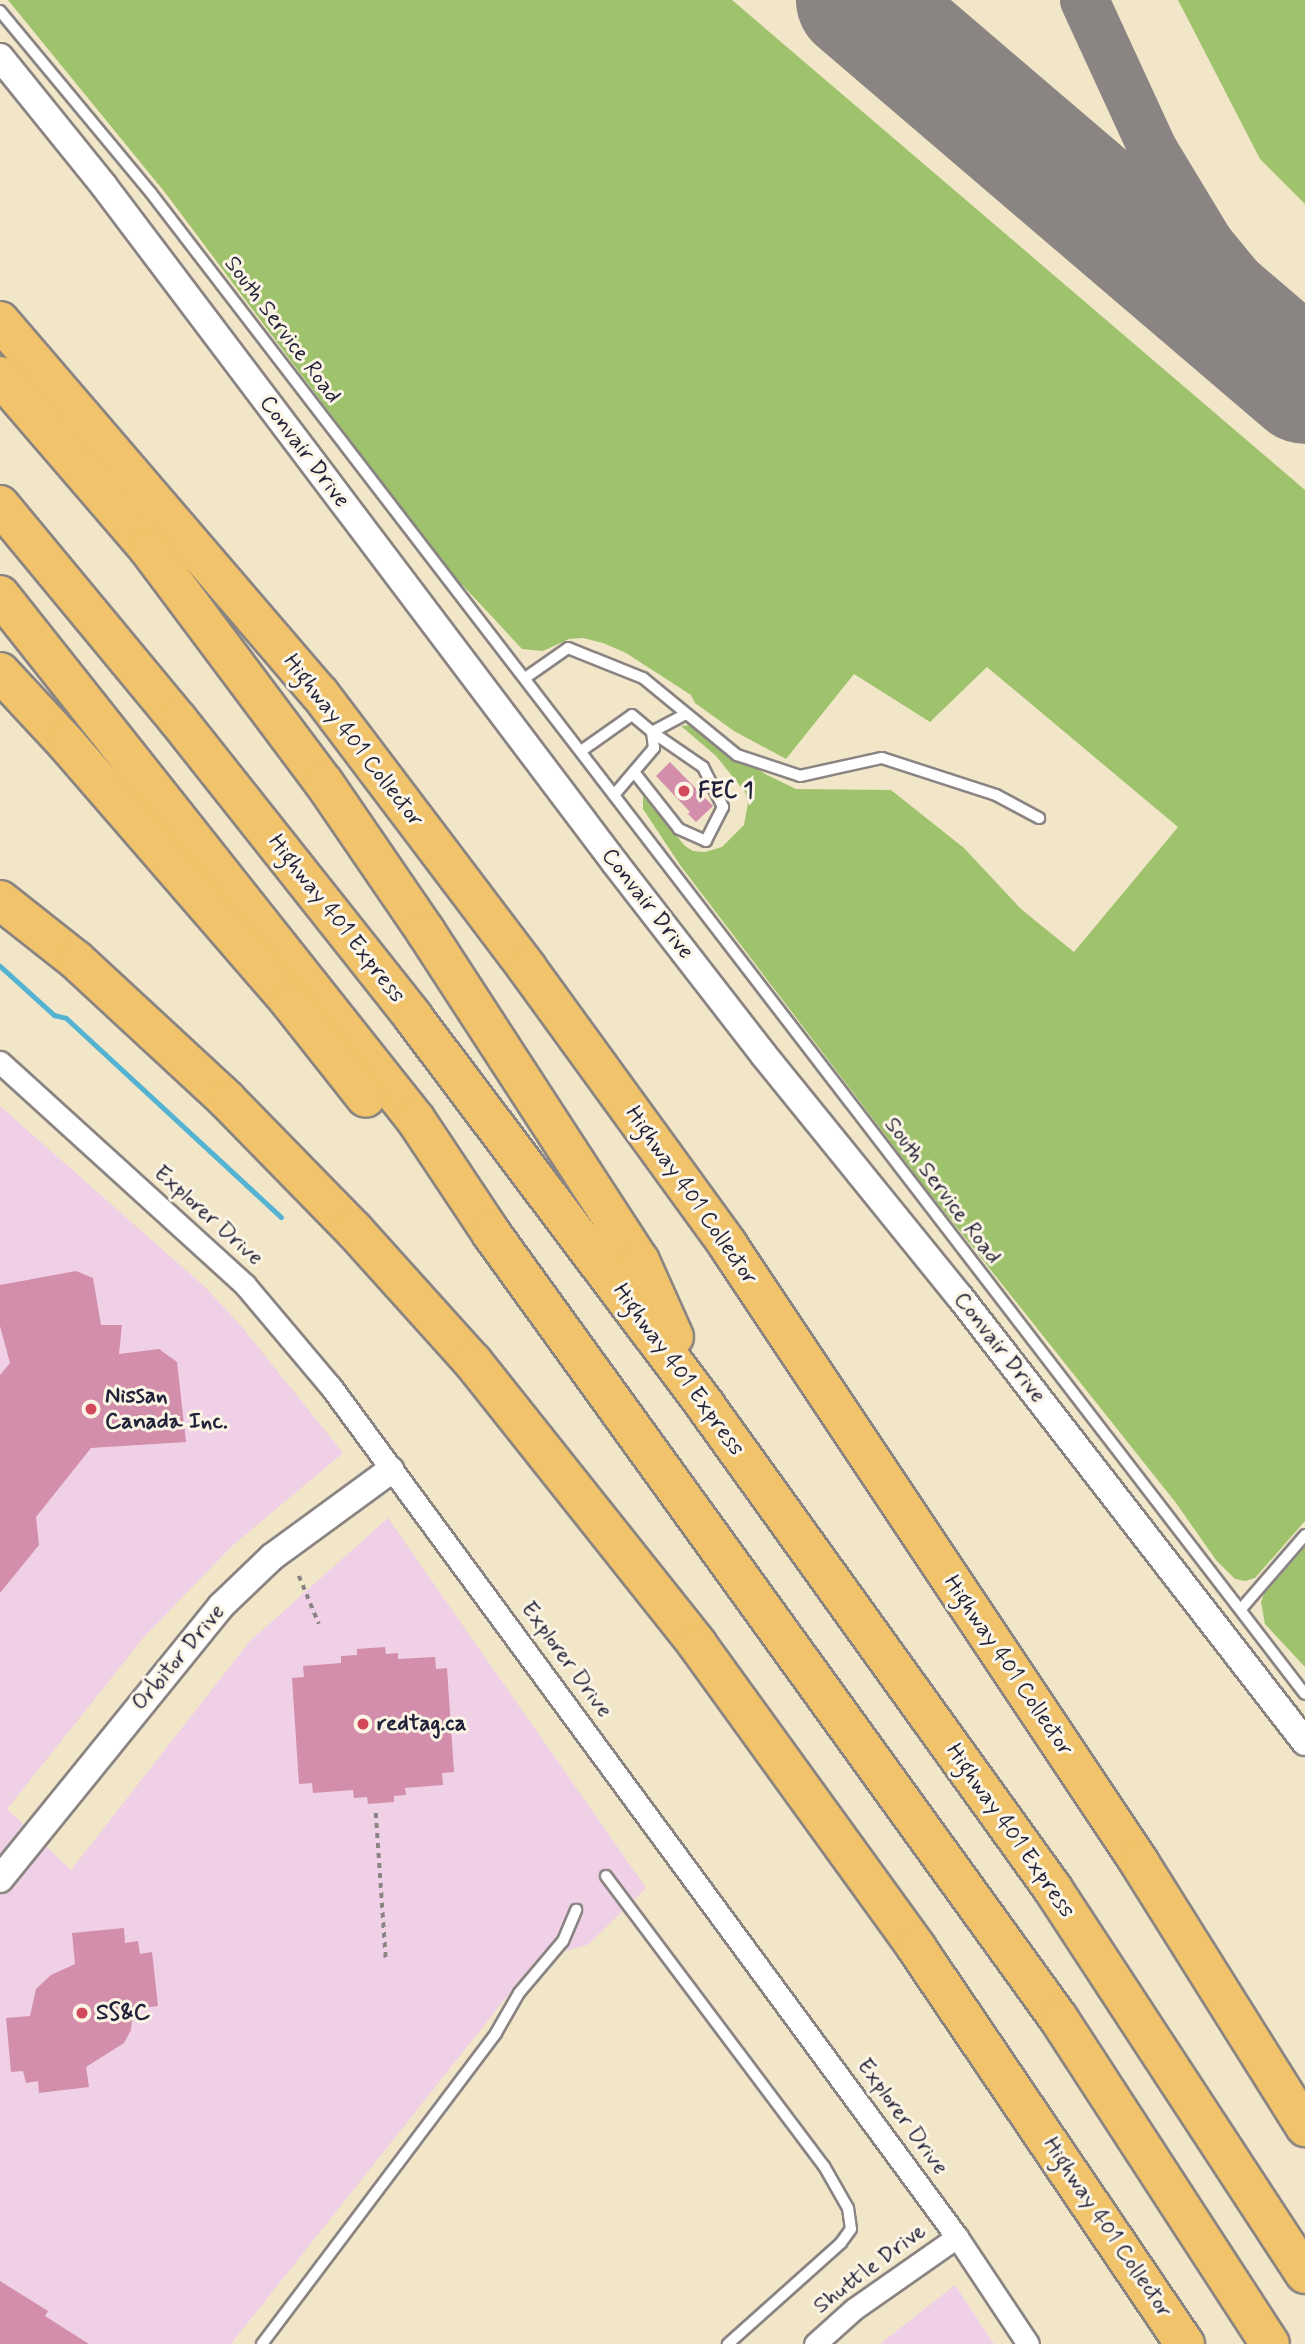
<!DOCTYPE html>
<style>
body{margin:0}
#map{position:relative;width:1305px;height:2344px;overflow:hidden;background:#f2e6c9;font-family:Mynerve,sans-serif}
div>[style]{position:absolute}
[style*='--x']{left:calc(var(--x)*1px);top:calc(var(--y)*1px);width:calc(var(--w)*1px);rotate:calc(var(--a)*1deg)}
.built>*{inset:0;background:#efd0e6}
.green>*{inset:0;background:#9fc36d}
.stream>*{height:5px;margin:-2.5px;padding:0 2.5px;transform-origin:2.5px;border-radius:2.5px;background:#54b3d3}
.taxiway>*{height:49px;margin:-24.5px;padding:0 24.5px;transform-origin:24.5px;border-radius:24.5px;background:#8a8482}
.runway>*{height:122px;margin:-61px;padding:0 61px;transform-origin:61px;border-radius:61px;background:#8a8482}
.building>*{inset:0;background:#d28eaa}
.path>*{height:3.5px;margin-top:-1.75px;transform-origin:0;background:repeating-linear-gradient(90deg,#8a8482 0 5px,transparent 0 10px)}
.roads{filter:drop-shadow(2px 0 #8a8482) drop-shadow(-2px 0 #8a8482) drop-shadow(0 2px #8a8482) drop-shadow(0 -2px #8a8482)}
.service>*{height:10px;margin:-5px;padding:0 5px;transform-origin:5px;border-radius:5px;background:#fff}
.minor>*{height:21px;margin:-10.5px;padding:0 10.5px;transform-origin:10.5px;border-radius:10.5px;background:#fff}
.tertiary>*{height:26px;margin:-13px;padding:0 13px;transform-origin:13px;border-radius:13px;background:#fff}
.motorway>*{height:38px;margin:-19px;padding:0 19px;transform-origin:19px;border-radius:19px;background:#f1c36a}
.dots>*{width:19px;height:19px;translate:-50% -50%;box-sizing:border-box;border:4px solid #fcf5e5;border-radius:50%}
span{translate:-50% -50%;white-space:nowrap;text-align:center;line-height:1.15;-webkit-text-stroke:6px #fcf5e5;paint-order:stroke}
.street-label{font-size:23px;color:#22223b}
.poi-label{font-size:23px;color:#22223b;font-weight:700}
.left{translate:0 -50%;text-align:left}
</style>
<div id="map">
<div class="built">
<div style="clip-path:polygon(0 1106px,206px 1288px,242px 1327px,343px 1453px,232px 1546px,144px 1637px,7px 1809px,71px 1870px,249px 1642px,388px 1518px,646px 1888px,589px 1944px,536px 1960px,231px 2344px,0 2344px)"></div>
<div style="clip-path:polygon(955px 2285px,994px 2344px,880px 2344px)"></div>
</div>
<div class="green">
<div style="clip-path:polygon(8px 0,732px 0,1305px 490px,1305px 1521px,1255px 1578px,1245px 1581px,1235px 1579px,1216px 1560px,1176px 1503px,924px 1186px,680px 865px,643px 809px,643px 796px,685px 846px,693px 851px,705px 852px,722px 847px,744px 825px,748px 803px,745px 792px,716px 756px,681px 726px,691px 725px,767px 775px,796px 789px,891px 790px,964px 848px,1021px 909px,1074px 952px,1178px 827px,987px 667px,930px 722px,854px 674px,786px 759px,734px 731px,695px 703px,691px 695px,626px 653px,603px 643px,583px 638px,569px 639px,543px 651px,522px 649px,441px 562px,167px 195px)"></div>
<div style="clip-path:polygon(1178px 0,1305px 0,1305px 204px,1260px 159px)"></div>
<div style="clip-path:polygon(1305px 1547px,1305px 1667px,1265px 1624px,1261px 1602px,1264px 1594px)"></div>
</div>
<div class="stream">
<div style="--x:0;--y:966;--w:73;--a:42.2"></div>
<div style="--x:54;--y:1015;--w:12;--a:14"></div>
<div style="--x:66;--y:1018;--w:293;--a:42.8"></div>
</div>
<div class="taxiway">
<div style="--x:1084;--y:0;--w:163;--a:65.3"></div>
<div style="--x:1152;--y:148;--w:110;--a:58.8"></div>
<div style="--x:1209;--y:242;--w:151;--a:50.6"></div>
</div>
<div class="runway">
<div style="--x:857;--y:0;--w:589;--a:40.53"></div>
</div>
<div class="building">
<div style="clip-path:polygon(670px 762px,713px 806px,696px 822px,688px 814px,690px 812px,656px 776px)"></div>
<div style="clip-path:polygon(76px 1271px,93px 1278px,101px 1325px,122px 1325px,119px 1354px,159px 1349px,177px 1362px,186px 1442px,91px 1448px,36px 1517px,39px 1545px,0 1593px,0 1375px,10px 1363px,0 1326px,0 1285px)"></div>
<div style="clip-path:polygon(385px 1647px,386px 1654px,398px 1653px,398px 1659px,435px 1657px,436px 1669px,447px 1668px,454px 1772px,442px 1773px,443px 1785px,405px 1788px,406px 1795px,394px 1796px,394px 1802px,368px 1804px,367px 1797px,354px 1798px,353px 1790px,313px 1793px,312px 1783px,299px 1784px,292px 1678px,304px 1677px,303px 1666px,341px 1663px,341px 1656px,357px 1655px,357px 1649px)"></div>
<div style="clip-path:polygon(124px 1928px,125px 1943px,138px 1941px,140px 1954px,152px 1952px,158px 2006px,133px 2009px,131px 2030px,124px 2043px,86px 2067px,89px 2087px,39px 2093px,38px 2081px,26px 2083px,23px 2071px,11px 2072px,6px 2018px,30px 2016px,36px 1989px,51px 1975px,75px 1964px,72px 1933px)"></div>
<div style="clip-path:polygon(0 2281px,48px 2311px,45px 2316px,89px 2344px,0 2344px)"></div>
</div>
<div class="path">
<div style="--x:299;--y:1576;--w:52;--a:67.4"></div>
<div style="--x:376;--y:1813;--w:148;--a:86.1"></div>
</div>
<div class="roads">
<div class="service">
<div style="--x:0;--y:11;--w:236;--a:50.3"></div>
<div style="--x:151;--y:193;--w:1893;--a:52.45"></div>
<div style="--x:525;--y:678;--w:52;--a:-34.9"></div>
<div style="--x:568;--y:648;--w:81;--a:21.8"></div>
<div style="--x:643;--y:678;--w:122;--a:39.3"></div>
<div style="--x:737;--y:755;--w:66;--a:18.4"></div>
<div style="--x:800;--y:776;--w:84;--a:-12.4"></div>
<div style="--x:882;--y:758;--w:120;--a:18"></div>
<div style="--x:996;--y:795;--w:49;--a:28.1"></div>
<div style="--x:581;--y:751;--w:62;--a:-35.2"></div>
<div style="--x:632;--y:715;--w:26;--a:40"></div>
<div style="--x:652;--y:732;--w:38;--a:-28"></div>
<div style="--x:614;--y:795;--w:62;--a:-49.6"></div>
<div style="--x:654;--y:748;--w:16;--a:-97"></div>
<div style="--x:652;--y:732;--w:62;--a:34.5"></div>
<div style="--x:703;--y:767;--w:45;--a:63.4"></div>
<div style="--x:723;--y:807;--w:38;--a:117"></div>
<div style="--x:706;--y:841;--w:30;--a:-156"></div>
<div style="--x:679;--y:829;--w:73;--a:-128.3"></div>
<div style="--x:1241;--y:1609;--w:98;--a:-49.1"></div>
<div style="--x:606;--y:1876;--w:363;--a:53.1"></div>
<div style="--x:824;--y:2166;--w:48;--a:60.3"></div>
<div style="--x:848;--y:2208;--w:21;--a:82"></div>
<div style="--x:851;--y:2229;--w:17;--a:126"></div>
<div style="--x:841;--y:2243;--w:152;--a:138.2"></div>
<div style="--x:262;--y:2344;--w:389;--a:-53"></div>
<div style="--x:496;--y:2033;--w:46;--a:-60.1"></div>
<div style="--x:519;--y:1993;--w:68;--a:-49.8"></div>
<div style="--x:563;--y:1941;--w:34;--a:-67"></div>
</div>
<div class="minor">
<div style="--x:0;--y:1062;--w:331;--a:42.3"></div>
<div style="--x:245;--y:1285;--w:133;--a:49.9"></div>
<div style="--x:331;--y:1387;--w:1056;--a:53.63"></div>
<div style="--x:957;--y:2237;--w:128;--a:56.4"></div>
<div style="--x:815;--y:2344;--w:52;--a:-41.9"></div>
<div style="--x:854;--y:2309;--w:126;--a:-35"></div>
</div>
<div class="tertiary">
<div style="--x:0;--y:57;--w:166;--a:51.1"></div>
<div style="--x:104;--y:186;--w:848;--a:52.95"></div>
<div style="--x:615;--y:863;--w:242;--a:52.2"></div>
<div style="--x:763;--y:1054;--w:313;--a:51"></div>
<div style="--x:960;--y:1297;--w:563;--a:52.21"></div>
<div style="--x:0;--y:1879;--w:351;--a:-51"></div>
<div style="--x:221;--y:1606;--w:71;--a:-43.9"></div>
<div style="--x:272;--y:1557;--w:147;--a:-36.2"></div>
</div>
<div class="motorway">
<div style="--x:0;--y:321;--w:491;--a:49.4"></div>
<div style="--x:320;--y:694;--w:343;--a:52.9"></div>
<div style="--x:527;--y:968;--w:342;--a:54"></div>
<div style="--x:728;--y:1245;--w:741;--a:56.33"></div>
<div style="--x:1139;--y:1862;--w:313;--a:57.9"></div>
<div style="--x:0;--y:376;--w:227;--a:49.3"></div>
<div style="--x:148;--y:548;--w:294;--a:53.2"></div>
<div style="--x:324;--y:783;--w:181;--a:55.6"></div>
<div style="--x:426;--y:932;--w:392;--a:57"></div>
<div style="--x:640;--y:1261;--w:83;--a:65.9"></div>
<div style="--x:0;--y:505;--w:279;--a:50.4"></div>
<div style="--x:178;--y:720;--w:379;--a:51.6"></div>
<div style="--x:413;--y:1017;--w:486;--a:53"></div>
<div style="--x:705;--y:1405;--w:596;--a:54.28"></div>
<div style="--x:1053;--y:1889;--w:460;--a:56.8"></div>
<div style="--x:0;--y:595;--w:670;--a:51.61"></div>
<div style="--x:416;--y:1120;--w:136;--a:56.4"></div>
<div style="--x:491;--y:1233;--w:970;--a:54.15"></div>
<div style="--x:1059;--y:2019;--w:387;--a:57"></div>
<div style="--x:0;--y:672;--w:97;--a:47.1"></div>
<div style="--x:66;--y:743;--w:342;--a:49.1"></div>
<div style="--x:290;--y:1002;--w:122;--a:51.6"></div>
<div style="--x:0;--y:900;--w:97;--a:38.3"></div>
<div style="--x:76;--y:960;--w:206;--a:42.8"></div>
<div style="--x:227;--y:1100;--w:182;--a:45.7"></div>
<div style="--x:354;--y:1230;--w:178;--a:48"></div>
<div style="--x:473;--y:1362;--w:360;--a:51.5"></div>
<div style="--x:697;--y:1644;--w:374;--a:54.1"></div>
<div style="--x:916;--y:1947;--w:480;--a:55.9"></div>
</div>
</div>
<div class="dots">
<div style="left:684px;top:791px;background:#d1495b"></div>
<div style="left:91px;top:1409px;background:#d1495b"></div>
<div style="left:363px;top:1724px;background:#d1495b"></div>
<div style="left:82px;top:2013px;background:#d1495b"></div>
</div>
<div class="street-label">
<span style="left:282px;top:330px;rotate:53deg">South Service Road</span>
<span style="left:304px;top:452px;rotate:53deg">Convair Drive</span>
<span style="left:353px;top:741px;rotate:52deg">Highway 401 Collector</span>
<span style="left:647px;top:904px;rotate:52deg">Convair Drive</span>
<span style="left:336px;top:919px;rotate:52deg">Highway 401 Express</span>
<span style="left:942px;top:1191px;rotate:53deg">South Service Road</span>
<span style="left:691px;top:1196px;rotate:55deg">Highway 401 Collector</span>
<span style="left:208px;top:1216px;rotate:42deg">Explorer Drive</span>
<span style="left:999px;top:1348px;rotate:52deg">Convair Drive</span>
<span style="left:678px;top:1370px;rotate:54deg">Highway 401 Express</span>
<span style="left:179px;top:1658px;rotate:-50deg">Orbitor Drive</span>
<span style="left:566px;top:1660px;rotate:54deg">Explorer Drive</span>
<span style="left:1008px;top:1666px;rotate:56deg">Highway 401 Collector</span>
<span style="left:1010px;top:1831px;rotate:55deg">Highway 401 Express</span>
<span style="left:902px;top:2117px;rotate:54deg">Explorer Drive</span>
<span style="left:1107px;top:2228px;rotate:56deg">Highway 401 Collector</span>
<span style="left:870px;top:2269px;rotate:-37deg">Shuttle Drive</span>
</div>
<div class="poi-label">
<span class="left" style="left:698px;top:791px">FEC 1</span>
<span class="left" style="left:105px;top:1409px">Nissan<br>Canada Inc.</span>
<span class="left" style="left:377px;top:1724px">redtag.ca</span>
<span class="left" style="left:96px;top:2013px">SS&amp;C</span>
</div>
</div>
